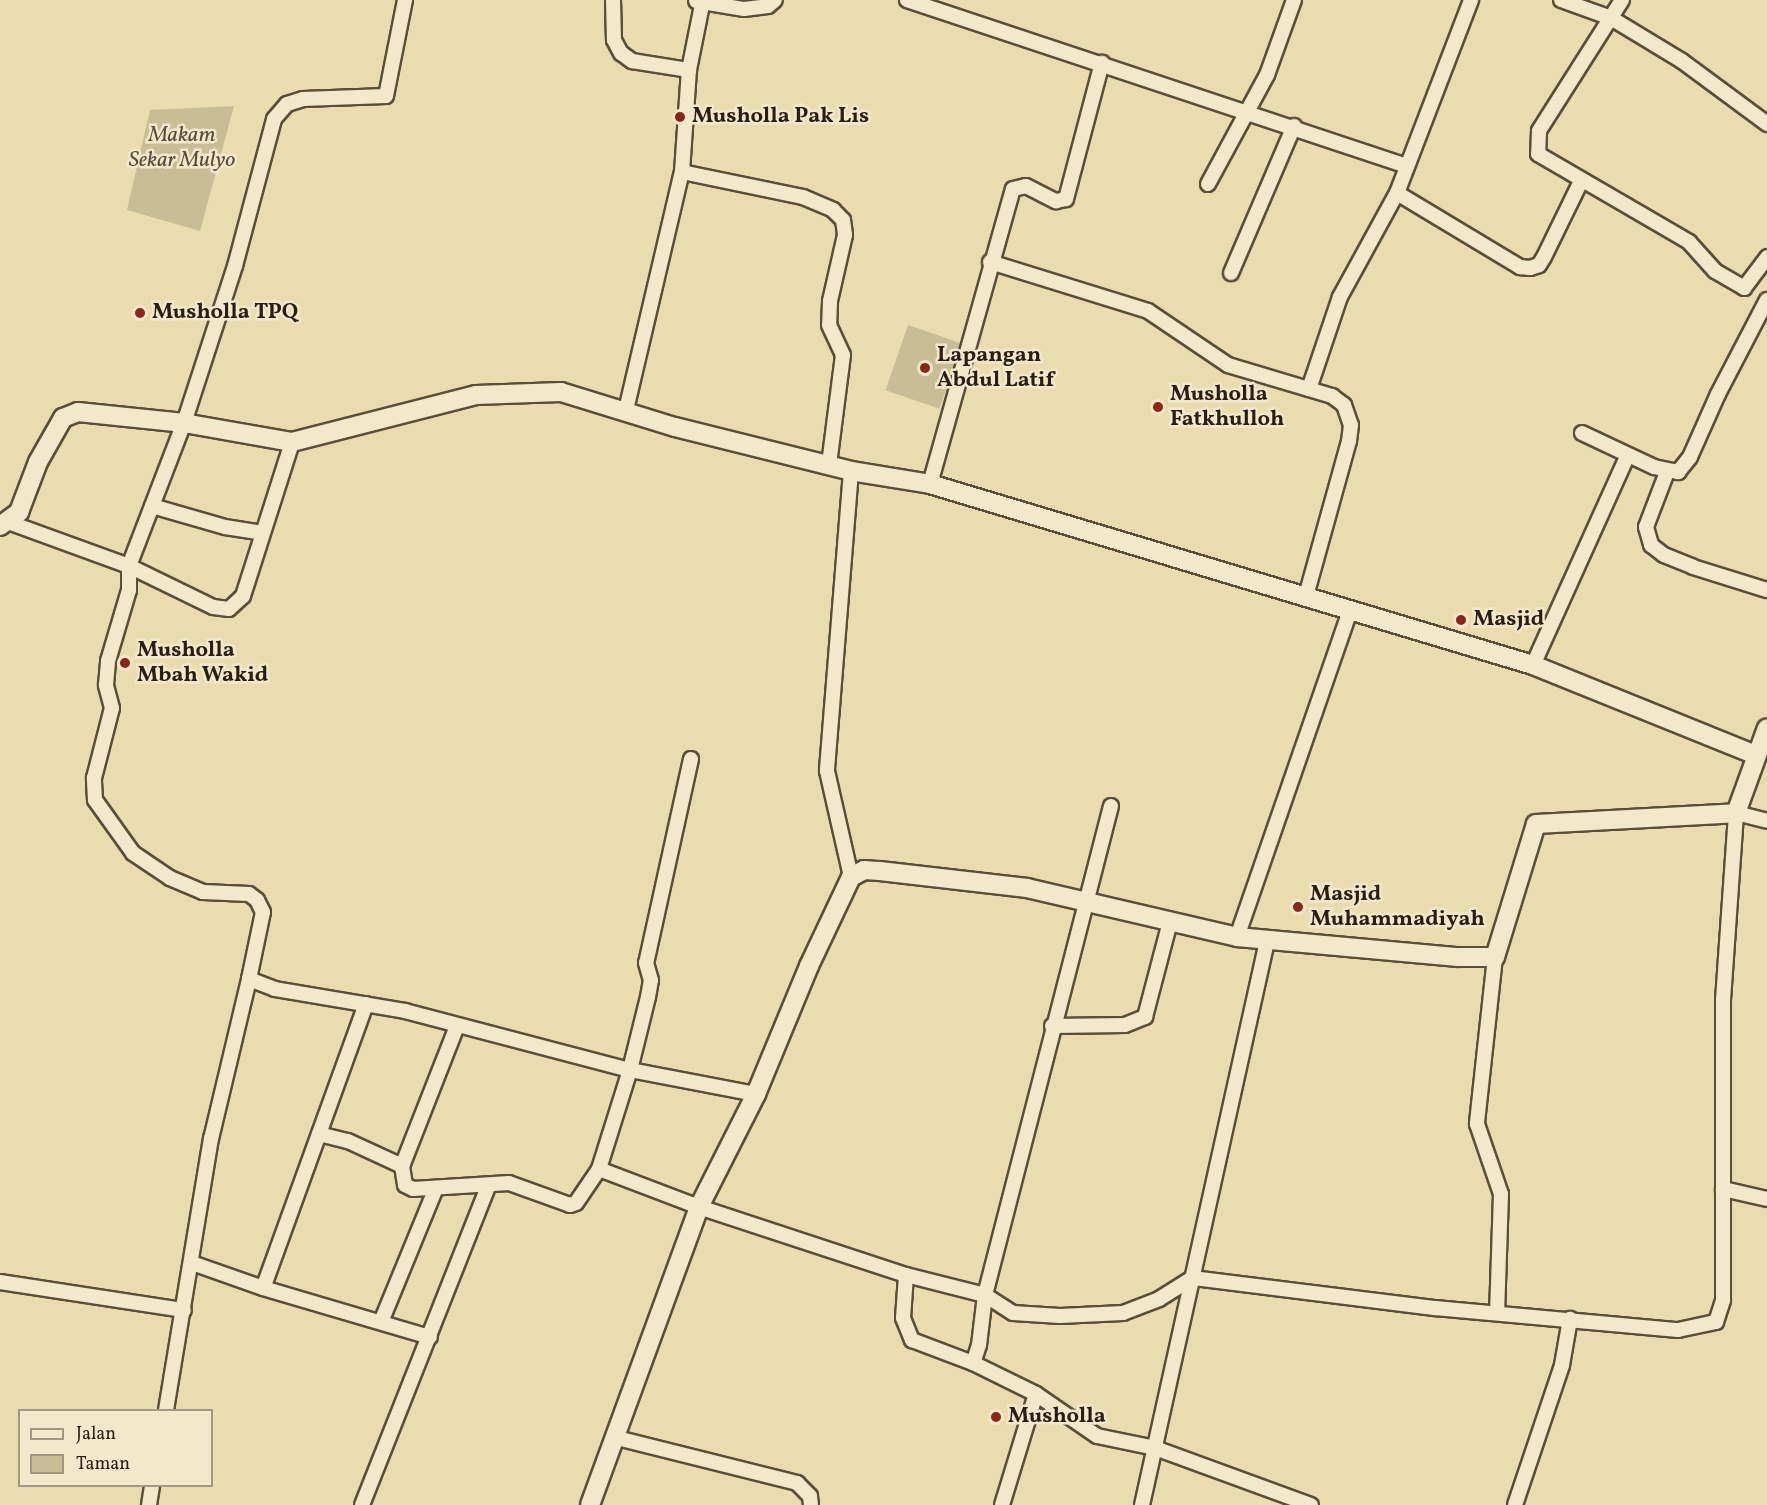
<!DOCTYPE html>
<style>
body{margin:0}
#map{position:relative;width:1767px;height:1505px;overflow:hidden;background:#ebdcaf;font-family:Vollkorn,serif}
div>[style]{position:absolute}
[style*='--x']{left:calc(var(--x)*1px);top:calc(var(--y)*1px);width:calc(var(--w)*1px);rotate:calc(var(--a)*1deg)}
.green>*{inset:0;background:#cabc95;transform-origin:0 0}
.roads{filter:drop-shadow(2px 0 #5a4e3b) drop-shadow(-2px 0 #5a4e3b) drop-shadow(0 2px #5a4e3b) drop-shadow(0 -2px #5a4e3b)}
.street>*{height:14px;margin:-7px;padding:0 7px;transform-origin:7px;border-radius:7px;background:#f2e8cb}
.secondary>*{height:18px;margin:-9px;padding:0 9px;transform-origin:9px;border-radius:9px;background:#f2e8cb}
.dots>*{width:16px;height:16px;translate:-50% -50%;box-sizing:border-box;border:3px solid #f2e8cb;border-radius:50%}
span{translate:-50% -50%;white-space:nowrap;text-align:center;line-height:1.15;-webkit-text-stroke:5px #f2e8cb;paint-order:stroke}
.poi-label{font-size:22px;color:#2a1e14;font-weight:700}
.left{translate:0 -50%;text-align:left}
.park-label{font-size:22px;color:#5a4d3b;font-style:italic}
.legend{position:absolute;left:18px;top:1409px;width:195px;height:78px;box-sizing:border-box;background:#f2e8cb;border:2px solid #a29782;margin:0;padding:8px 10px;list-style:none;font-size:18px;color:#2a1e14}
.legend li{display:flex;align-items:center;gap:12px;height:30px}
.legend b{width:30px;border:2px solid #a29782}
</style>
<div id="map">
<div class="green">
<div style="clip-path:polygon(234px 106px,200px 231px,127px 210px,150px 110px)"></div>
<div style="left:908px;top:325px;width:57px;height:69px;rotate:19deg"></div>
</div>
<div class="roads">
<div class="street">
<div style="--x:613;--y:0;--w:40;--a:88.6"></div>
<div style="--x:614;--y:40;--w:15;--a:62"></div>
<div style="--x:621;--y:53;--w:14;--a:36"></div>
<div style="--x:632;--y:61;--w:58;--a:9"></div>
<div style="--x:907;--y:0;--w:527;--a:18.37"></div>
<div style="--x:1561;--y:0;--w:53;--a:19.8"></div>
<div style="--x:1611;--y:18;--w:83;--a:31.2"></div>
<div style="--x:1682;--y:61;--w:106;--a:36.5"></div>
<div style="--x:1622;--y:0;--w:155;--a:122.4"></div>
<div style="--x:1539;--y:131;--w:23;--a:92"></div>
<div style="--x:1538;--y:154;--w:175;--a:30.2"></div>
<div style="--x:1689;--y:242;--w:39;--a:48"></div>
<div style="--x:1715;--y:271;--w:34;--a:30"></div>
<div style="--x:1744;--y:288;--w:39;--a:-53"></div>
<div style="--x:696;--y:1;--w:49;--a:9.5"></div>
<div style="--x:744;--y:9;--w:24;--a:-7"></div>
<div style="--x:768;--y:6;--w:9;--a:-41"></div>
<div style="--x:682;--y:172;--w:124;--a:11.7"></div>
<div style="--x:803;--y:197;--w:33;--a:23"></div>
<div style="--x:833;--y:210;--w:14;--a:45"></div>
<div style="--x:843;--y:220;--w:15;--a:82"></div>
<div style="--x:845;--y:235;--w:68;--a:102.8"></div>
<div style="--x:830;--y:301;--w:24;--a:92"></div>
<div style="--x:829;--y:325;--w:33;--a:65"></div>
<div style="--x:843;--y:355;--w:110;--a:97.3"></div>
<div style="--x:1208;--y:184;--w:124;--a:-61.6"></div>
<div style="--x:1267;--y:75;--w:80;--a:-70.2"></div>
<div style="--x:1397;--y:193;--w:144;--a:31"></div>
<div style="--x:1520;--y:267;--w:10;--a:6"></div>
<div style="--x:1530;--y:268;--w:9;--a:-18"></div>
<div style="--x:1539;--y:265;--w:9;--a:-58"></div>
<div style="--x:1544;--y:257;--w:85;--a:-64"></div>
<div style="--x:990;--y:262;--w:165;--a:17.2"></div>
<div style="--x:1148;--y:311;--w:97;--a:34"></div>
<div style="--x:1228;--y:365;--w:109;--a:16.6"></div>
<div style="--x:1332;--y:396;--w:15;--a:37"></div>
<div style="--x:1344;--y:405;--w:21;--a:71"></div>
<div style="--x:1351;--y:425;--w:16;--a:97"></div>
<div style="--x:1349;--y:441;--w:161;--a:105.5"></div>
<div style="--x:1231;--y:273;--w:160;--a:-66.8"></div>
<div style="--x:1309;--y:389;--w:97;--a:-71.4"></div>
<div style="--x:1340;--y:297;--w:119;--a:-61.3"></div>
<div style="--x:1397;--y:193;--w:207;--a:-69"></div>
<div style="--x:626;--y:410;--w:244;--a:-76.8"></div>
<div style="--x:682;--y:172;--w:102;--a:-86.1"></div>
<div style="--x:689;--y:70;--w:71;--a:-78.7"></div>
<div style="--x:1582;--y:433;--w:80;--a:25.3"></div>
<div style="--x:1654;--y:467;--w:25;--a:12"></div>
<div style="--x:1678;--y:472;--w:19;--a:-51"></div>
<div style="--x:1690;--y:457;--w:69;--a:-66"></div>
<div style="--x:1718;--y:394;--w:106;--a:-62.5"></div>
<div style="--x:851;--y:471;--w:301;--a:94.6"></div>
<div style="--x:827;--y:771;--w:109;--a:77.2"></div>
<div style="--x:1667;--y:472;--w:59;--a:110.9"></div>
<div style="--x:1646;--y:527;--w:19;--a:74"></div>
<div style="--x:1651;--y:545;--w:16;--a:38"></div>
<div style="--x:1664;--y:555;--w:31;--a:22"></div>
<div style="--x:1693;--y:567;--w:77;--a:17.3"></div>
<div style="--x:930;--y:484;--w:306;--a:-74.3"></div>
<div style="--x:1013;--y:189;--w:13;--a:-13"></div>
<div style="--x:1026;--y:186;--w:34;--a:27"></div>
<div style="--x:1056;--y:201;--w:10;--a:-11"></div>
<div style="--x:1066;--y:199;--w:141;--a:-75.2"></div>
<div style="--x:152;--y:506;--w:76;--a:16"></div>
<div style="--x:225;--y:527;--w:38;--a:9"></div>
<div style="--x:8;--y:522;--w:129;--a:20"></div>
<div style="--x:129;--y:566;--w:93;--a:26"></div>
<div style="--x:213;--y:607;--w:16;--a:7"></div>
<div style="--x:229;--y:609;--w:19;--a:-43"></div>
<div style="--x:243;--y:596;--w:162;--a:-72.3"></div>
<div style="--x:1533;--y:665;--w:230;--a:-65.7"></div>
<div style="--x:691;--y:759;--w:209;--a:102.4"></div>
<div style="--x:646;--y:963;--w:18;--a:74"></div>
<div style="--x:651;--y:980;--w:17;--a:100"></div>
<div style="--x:648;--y:997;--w:75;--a:103.9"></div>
<div style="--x:630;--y:1070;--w:104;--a:107.4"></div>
<div style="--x:599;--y:1169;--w:107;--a:20.8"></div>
<div style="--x:699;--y:1207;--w:218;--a:18.2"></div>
<div style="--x:906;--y:1275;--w:81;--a:14.2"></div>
<div style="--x:985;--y:1295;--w:33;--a:33"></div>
<div style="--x:1013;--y:1313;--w:47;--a:3.7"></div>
<div style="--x:1060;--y:1316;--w:63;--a:-2.7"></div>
<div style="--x:1123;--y:1313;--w:39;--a:-21"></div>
<div style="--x:1159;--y:1299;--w:40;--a:-32"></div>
<div style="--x:1193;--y:1278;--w:244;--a:7.1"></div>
<div style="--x:1435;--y:1308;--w:244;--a:5.2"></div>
<div style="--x:1678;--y:1330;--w:39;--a:-12"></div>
<div style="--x:1716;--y:1322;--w:23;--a:-72"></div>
<div style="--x:1723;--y:1300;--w:300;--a:-90"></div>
<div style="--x:1723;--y:1000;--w:187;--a:-86"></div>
<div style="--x:1736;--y:813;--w:32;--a:14"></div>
<div style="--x:1111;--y:806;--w:505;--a:104.45"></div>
<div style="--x:985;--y:1295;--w:50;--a:96.8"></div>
<div style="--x:979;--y:1345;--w:19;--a:108"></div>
<div style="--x:973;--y:1363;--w:70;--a:26.2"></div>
<div style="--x:1036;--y:1394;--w:74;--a:34.5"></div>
<div style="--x:1097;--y:1436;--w:59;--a:11.7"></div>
<div style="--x:1155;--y:1448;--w:166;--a:20.1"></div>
<div style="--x:1237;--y:937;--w:346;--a:-70.9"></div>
<div style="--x:1495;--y:957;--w:168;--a:96.2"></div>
<div style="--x:1477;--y:1124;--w:74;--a:71.1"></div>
<div style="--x:1501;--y:1194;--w:118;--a:91.9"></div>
<div style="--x:249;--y:979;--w:68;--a:-78.2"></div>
<div style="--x:263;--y:912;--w:13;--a:-117"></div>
<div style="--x:257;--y:900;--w:10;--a:-143"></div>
<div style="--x:249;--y:894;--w:46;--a:-177.5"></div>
<div style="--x:203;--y:892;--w:36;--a:-157"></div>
<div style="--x:170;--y:878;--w:45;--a:-146"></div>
<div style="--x:133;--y:853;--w:65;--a:-125.6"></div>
<div style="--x:95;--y:800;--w:22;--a:-93"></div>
<div style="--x:94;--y:778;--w:72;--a:-75.6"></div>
<div style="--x:112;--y:708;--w:24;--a:-105"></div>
<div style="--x:106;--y:685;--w:24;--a:-85"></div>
<div style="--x:108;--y:661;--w:74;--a:-73.5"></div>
<div style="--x:129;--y:590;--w:24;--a:-90"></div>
<div style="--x:129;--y:566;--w:153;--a:-69"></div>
<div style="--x:184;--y:423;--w:165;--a:-72"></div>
<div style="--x:235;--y:266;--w:152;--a:-75.1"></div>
<div style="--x:274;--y:119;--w:20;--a:-49"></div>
<div style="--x:287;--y:104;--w:17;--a:-17"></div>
<div style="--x:303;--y:99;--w:83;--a:-2.1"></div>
<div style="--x:386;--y:96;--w:98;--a:-78.8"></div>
<div style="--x:366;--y:1004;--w:302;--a:109.9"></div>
<div style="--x:263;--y:1288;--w:174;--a:16.4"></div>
<div style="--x:457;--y:1026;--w:150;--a:111.4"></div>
<div style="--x:402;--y:1166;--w:19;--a:81"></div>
<div style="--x:405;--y:1185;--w:9;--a:27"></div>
<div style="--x:413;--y:1189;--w:96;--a:-3.6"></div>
<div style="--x:509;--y:1183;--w:65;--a:19.8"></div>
<div style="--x:570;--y:1205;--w:6;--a:-18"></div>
<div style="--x:576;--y:1203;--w:41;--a:-55.9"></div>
<div style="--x:1052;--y:1026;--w:73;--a:-0.8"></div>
<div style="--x:1125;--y:1025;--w:22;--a:-22"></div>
<div style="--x:1145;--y:1017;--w:98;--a:-75.3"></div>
<div style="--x:319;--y:1134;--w:30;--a:14"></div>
<div style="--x:348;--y:1141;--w:60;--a:24.8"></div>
<div style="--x:1723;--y:1189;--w:45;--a:12.8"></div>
<div style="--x:192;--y:1263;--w:75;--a:19.4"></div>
<div style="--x:906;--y:1275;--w:43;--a:94"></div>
<div style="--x:903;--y:1318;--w:24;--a:68"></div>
<div style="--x:912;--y:1340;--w:65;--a:20.7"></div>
<div style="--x:0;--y:1282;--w:186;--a:8.7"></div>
<div style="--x:381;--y:1322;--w:145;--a:-67.7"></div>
<div style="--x:166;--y:1410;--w:275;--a:-80.6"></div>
<div style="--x:211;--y:1139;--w:164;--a:-76.6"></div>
<div style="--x:249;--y:979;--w:28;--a:21"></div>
<div style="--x:275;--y:989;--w:132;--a:9.6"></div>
<div style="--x:405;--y:1011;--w:233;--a:14.7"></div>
<div style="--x:630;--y:1070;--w:128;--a:10.8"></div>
<div style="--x:613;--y:1437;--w:190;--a:14"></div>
<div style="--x:797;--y:1483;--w:18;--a:45"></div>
<div style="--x:810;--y:1496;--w:9;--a:84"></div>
<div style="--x:149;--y:1505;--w:19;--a:-81"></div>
<div style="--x:362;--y:1505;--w:344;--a:-68.4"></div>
<div style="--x:1002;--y:1505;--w:116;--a:-73"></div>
<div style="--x:1142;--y:1505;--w:578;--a:-77.5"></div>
<div style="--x:1515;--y:1505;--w:148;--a:-71.4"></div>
<div style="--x:1562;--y:1365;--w:47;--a:-80.1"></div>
</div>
<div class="secondary">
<div style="--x:0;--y:526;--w:24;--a:-36"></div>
<div style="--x:19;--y:512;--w:53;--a:-69.2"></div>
<div style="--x:38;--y:462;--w:51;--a:-60.4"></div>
<div style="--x:63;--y:418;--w:16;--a:-22"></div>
<div style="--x:78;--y:412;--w:107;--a:5.9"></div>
<div style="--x:184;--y:423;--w:110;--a:10"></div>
<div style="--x:292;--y:442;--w:190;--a:-14.3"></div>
<div style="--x:476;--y:395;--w:85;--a:-2"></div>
<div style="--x:561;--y:392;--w:119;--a:17.1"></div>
<div style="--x:675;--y:427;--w:181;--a:14"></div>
<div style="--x:851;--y:471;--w:80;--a:9.3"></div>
<div style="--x:930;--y:484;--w:630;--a:16.71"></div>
<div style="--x:1533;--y:665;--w:240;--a:22"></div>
<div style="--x:590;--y:1505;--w:317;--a:-69.9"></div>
<div style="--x:699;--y:1207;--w:127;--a:-63.2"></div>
<div style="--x:756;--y:1094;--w:139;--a:-67.5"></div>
<div style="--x:809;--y:966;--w:98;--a:-64.7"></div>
<div style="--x:851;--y:877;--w:15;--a:-28"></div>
<div style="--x:864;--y:870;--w:16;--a:4"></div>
<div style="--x:880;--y:871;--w:148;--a:6.6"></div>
<div style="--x:1027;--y:888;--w:216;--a:13.1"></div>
<div style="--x:1237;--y:937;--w:222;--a:5.2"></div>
<div style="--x:1458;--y:957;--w:37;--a:0"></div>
<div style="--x:1495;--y:957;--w:139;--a:-72.9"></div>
<div style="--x:1536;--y:824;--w:200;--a:-3.1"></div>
<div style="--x:1736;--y:813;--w:90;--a:-70"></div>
</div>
</div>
<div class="dots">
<div style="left:680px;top:117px;background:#8f2418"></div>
<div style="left:140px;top:313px;background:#8f2418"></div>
<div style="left:925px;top:368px;background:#8f2418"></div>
<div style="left:1158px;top:407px;background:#8f2418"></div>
<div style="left:1461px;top:620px;background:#8f2418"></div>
<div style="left:125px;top:663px;background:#8f2418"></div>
<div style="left:1298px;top:907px;background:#8f2418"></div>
<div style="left:996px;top:1417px;background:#8f2418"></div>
</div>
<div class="poi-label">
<span class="left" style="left:692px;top:117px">Musholla Pak Lis</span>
<span class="left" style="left:152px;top:313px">Musholla TPQ</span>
<span class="left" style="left:937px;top:368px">Lapangan<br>Abdul Latif</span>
<span class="left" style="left:1170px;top:407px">Musholla<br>Fatkhulloh</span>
<span class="left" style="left:1473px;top:620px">Masjid</span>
<span class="left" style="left:137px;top:663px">Musholla<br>Mbah Wakid</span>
<span class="left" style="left:1310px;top:907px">Masjid<br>Muhammadiyah</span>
<span class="left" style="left:1008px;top:1417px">Musholla</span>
</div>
<div class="park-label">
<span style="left:182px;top:148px">Makam<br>Sekar Mulyo</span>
</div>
<ul class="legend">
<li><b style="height:8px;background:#f2e8cb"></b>Jalan</li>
<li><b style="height:16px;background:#cabc95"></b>Taman</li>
</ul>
</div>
